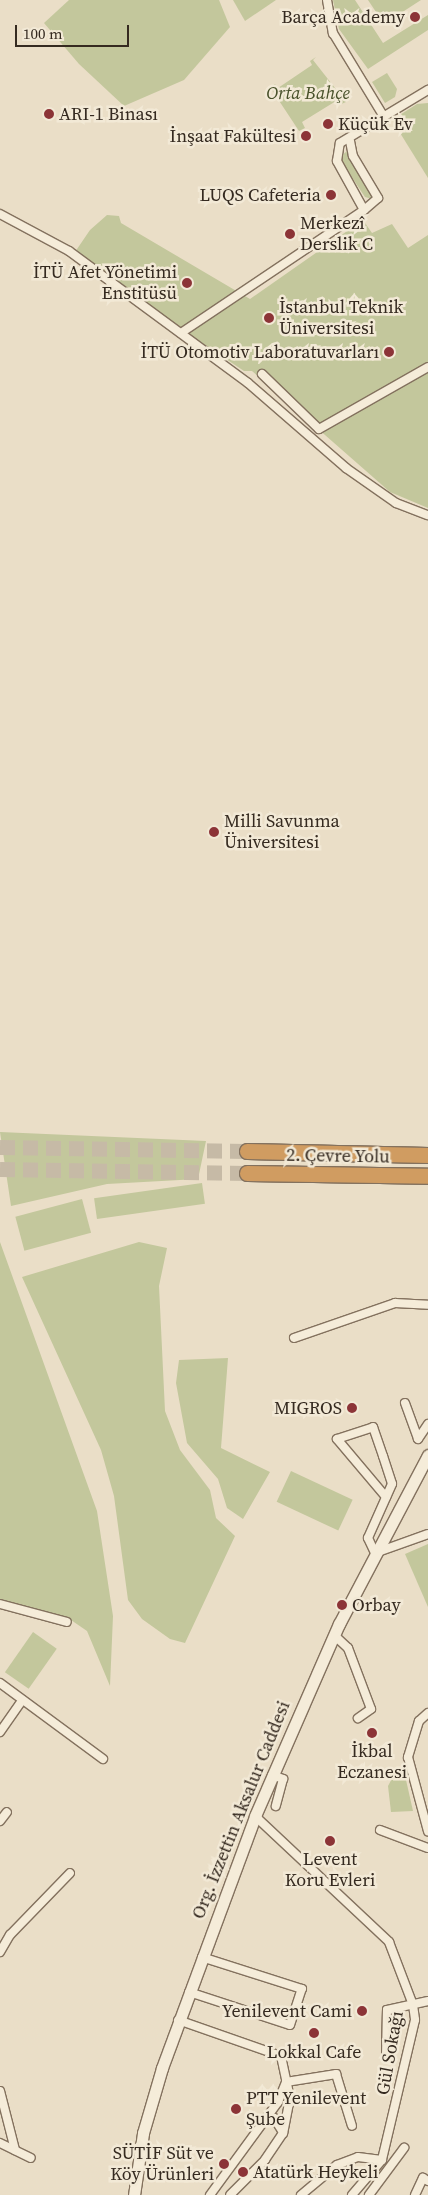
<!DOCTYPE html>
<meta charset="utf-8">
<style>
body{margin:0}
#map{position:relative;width:428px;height:2195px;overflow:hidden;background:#eadec7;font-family:"Source Serif 4",serif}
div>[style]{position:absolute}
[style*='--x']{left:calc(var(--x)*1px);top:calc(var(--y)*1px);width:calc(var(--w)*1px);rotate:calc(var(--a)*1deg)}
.green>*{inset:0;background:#c3c79c;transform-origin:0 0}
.motorway-tunnel>*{height:15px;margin-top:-7.5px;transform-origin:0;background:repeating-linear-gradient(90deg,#c6baa6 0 15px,transparent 0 23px)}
.roads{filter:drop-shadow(1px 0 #83715e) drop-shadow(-1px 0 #83715e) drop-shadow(0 1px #83715e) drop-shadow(0 -1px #83715e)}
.minor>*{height:8px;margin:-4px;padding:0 4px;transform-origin:4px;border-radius:4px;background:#f5ecd9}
.secondary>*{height:11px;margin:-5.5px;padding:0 5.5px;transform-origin:5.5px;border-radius:5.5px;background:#f5ecd9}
.motorway>*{height:15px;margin:-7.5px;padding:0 7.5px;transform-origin:7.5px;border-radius:7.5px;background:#d09c61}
.dots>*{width:14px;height:14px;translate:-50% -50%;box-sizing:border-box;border:2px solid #f2e9d6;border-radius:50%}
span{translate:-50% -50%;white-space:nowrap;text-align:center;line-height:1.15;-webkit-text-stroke:5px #f2e9d6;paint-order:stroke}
.poi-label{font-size:18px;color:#352a20}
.right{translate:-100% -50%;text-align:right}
.left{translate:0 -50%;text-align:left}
.park-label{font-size:18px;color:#475029;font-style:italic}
.street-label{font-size:18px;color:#352a20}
.scale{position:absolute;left:15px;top:25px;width:114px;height:22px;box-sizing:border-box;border:2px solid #352a20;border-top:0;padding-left:6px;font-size:15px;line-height:18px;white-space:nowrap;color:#352a20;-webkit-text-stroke:4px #f2e9d6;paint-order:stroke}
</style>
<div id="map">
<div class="green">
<div style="clip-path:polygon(69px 0,219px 0,230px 27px,184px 80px,124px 106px,79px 64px,44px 23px)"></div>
<div style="clip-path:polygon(233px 0,276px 0,245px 21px)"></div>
<div style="clip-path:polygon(333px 0,355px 0,383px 43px,428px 15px,428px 30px,368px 69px,339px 29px)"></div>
<div style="clip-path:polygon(368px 0,421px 0,384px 24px)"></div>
<div style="clip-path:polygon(316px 57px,313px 60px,346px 102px,339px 105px,336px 101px,302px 122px,305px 128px,299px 131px,270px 87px,275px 84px,278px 88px,312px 65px,310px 61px)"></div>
<div style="clip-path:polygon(387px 73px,397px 89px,395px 97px,385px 103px,372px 82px)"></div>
<div style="clip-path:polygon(428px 103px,428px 178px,392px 120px,417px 104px)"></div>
<div style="clip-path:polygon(347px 151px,373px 190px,372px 199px,365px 197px,339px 158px)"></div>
<div style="clip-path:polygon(107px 215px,119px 216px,121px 223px,250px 299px,363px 220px,372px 233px,392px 224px,408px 248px,428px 235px,428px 508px,390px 492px,252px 371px,244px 371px,193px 337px,75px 252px,90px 230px)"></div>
<div style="clip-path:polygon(0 1132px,206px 1141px,198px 1179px,107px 1184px,11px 1206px)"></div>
<div style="left:202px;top:1183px;width:21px;height:109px;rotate:82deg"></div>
<div style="left:82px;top:1199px;width:35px;height:69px;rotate:75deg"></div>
<div style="clip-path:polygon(0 1242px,97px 1511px,113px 1616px,110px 1686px,87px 1631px,71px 1620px,0 1601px)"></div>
<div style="clip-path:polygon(139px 1242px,167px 1248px,159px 1286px,165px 1411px,180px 1450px,210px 1490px,216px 1518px,235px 1536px,185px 1643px,170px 1639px,142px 1619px,128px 1600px,114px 1496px,101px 1450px,22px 1277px)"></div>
<div style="clip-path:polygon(228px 1358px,221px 1448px,270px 1472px,243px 1519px,227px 1508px,218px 1479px,187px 1443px,176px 1383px,179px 1360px)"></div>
<div style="left:291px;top:1471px;width:68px;height:34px;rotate:25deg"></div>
<div style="clip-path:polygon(428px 1544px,428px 1607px,405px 1554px)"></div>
<div style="left:33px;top:1632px;width:29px;height:49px;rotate:35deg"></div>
<div style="clip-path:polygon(396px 1771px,404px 1771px,413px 1811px,391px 1812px,388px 1786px)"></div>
</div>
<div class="motorway-tunnel">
<div style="--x:0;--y:1147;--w:247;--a:0.9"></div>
<div style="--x:0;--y:1169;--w:247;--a:0.9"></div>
</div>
<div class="roads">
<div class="minor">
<div style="--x:327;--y:0;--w:34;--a:80"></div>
<div style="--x:333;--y:33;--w:98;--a:58.7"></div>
<div style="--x:350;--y:141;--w:15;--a:79"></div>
<div style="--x:353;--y:156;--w:49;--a:59.2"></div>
<div style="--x:378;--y:198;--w:18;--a:139"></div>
<div style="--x:0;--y:214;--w:78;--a:28.2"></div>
<div style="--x:69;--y:251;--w:222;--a:36.4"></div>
<div style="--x:248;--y:383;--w:130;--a:40.9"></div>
<div style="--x:346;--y:468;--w:61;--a:35"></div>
<div style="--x:396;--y:503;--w:34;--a:21"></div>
<div style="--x:181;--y:333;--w:220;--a:-33.9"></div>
<div style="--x:364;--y:210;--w:56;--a:-118.9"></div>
<div style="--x:337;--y:161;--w:18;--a:-81"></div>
<div style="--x:340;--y:143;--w:103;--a:-31.1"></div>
<div style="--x:262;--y:374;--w:79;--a:44"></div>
<div style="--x:319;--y:429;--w:125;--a:-29.6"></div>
<div style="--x:294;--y:1338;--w:107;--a:-19.1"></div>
<div style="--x:395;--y:1303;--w:33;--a:3"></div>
<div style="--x:405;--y:1403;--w:38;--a:70"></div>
<div style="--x:418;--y:1439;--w:18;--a:-56"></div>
<div style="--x:386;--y:1497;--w:76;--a:-130.2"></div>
<div style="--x:337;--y:1439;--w:38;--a:-18"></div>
<div style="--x:373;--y:1427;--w:31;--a:71"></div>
<div style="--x:383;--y:1456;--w:29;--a:72"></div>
<div style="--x:392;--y:1484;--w:59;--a:114"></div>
<div style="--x:368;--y:1538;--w:17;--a:65"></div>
<div style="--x:375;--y:1553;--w:56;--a:-19.7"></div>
<div style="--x:0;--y:1604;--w:69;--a:15"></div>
<div style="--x:334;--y:1635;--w:19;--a:43"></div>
<div style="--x:348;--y:1648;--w:65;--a:69.3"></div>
<div style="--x:371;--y:1709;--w:16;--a:145"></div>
<div style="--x:0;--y:1683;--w:128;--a:36.4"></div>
<div style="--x:428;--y:1713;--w:12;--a:138"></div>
<div style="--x:419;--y:1721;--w:38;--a:107"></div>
<div style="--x:408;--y:1757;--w:77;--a:74.9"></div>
<div style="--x:0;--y:1732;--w:39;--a:-55"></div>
<div style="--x:272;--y:1775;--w:12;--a:20"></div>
<div style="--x:283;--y:1779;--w:28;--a:105"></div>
<div style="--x:255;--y:1816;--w:184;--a:43.2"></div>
<div style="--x:389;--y:1942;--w:67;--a:69.1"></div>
<div style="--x:413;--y:2005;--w:15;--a:82"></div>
<div style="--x:415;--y:2020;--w:144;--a:103.3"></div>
<div style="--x:382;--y:2160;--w:46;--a:130.6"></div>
<div style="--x:0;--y:1821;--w:11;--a:-52"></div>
<div style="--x:380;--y:1830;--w:51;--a:20.6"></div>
<div style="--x:0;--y:1952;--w:20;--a:-60"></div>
<div style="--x:10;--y:1935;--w:86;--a:-45.9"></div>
<div style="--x:189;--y:1992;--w:106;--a:18.1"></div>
<div style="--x:290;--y:2025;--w:38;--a:-72"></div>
<div style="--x:302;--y:1989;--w:105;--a:-162.3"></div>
<div style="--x:178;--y:2020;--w:109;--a:19.3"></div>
<div style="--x:281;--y:2056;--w:43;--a:77.9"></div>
<div style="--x:290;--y:2098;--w:36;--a:101"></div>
<div style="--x:283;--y:2133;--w:32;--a:124"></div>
<div style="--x:265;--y:2160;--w:49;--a:135"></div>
<div style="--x:386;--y:2056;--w:46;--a:-88.8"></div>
<div style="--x:387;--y:2010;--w:42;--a:-12.4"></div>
<div style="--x:286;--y:2082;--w:51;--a:-9.1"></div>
<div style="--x:336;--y:2074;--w:54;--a:72.9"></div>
<div style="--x:0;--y:2091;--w:61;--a:75.7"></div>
<div style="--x:267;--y:2119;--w:7;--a:-8"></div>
<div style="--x:274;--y:2118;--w:15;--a:58"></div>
<div style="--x:0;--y:2143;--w:34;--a:26"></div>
<div style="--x:210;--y:2195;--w:115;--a:-53.8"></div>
<div style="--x:278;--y:2102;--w:22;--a:-68"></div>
<div style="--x:301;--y:2195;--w:47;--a:-39.8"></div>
<div style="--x:337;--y:2165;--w:22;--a:-21"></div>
<div style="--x:358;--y:2157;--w:24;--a:7"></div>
<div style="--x:369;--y:2195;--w:59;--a:-53.3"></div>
<div style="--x:415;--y:2195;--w:19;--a:-65"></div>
<div style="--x:423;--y:2178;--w:6;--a:31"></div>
</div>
<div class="secondary">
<div style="--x:134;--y:2195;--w:63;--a:-81.7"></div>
<div style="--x:143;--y:2133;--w:68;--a:-73.7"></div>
<div style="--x:162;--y:2068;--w:269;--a:-69.7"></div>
<div style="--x:255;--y:1816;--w:210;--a:-66.4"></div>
<div style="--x:339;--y:1624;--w:191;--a:-62.2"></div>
</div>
<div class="motorway">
<div style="--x:247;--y:1151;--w:181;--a:1.3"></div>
<div style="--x:247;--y:1173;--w:181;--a:0.9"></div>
</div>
</div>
<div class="dots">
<div style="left:415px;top:17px;background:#8c3437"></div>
<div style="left:49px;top:114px;background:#8c3437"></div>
<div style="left:328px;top:124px;background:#8c3437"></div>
<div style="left:306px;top:136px;background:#8c3437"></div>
<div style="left:331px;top:195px;background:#8c3437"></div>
<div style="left:290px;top:234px;background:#8c3437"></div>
<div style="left:187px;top:283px;background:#8c3437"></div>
<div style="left:269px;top:318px;background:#8c3437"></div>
<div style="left:389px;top:352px;background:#8c3437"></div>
<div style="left:214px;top:832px;background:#8c3437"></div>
<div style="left:352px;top:1408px;background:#8c3437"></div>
<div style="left:342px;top:1605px;background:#8c3437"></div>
<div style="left:372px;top:1733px;background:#8c3437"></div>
<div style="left:330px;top:1841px;background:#8c3437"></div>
<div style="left:362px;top:2011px;background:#8c3437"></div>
<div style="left:314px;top:2033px;background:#8c3437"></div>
<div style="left:236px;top:2109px;background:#8c3437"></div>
<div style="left:224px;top:2164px;background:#8c3437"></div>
<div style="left:243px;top:2172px;background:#8c3437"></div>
</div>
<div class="poi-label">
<span class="right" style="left:405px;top:17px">Barça Academy</span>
<span class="left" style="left:59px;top:114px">ARI-1 Binası</span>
<span class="left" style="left:338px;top:124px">Küçük Ev</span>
<span class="right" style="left:296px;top:136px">İnşaat Fakültesi</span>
<span class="right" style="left:321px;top:195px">LUQS Cafeteria</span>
<span class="left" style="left:300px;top:234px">Merkezî<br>Derslik C</span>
<span class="right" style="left:177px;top:283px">İTÜ Afet Yönetimi<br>Enstitüsü</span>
<span class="left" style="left:279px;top:318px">İstanbul Teknik<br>Üniversitesi</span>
<span class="right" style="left:379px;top:352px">İTÜ Otomotiv Laboratuvarları</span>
<span class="left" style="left:224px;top:832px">Milli Savunma<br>Üniversitesi</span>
<span class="right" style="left:342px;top:1408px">MIGROS</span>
<span class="left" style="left:352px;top:1605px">Orbay</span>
<span style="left:372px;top:1762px">İkbal<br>Eczanesi</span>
<span style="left:330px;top:1870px">Levent<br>Koru Evleri</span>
<span class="right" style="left:352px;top:2011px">Yenilevent Cami</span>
<span style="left:314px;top:2052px">Lokkal Cafe</span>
<span class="left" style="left:246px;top:2109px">PTT Yenilevent<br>Şube</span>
<span class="right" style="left:214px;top:2164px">SÜTİF Süt ve<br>Köy Ürünleri</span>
<span class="left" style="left:253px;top:2172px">Atatürk Heykeli</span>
</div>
<div class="park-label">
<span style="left:308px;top:93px">Orta Bahçe</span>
</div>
<div class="street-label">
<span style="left:338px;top:1156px;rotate:1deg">2. Çevre Yolu</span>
<span style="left:241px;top:1810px;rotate:-68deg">Org. İzzettin Aksalur Caddesi</span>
<span style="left:390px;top:2053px;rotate:-80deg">Gül Sokağı</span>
</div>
<div class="scale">100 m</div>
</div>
